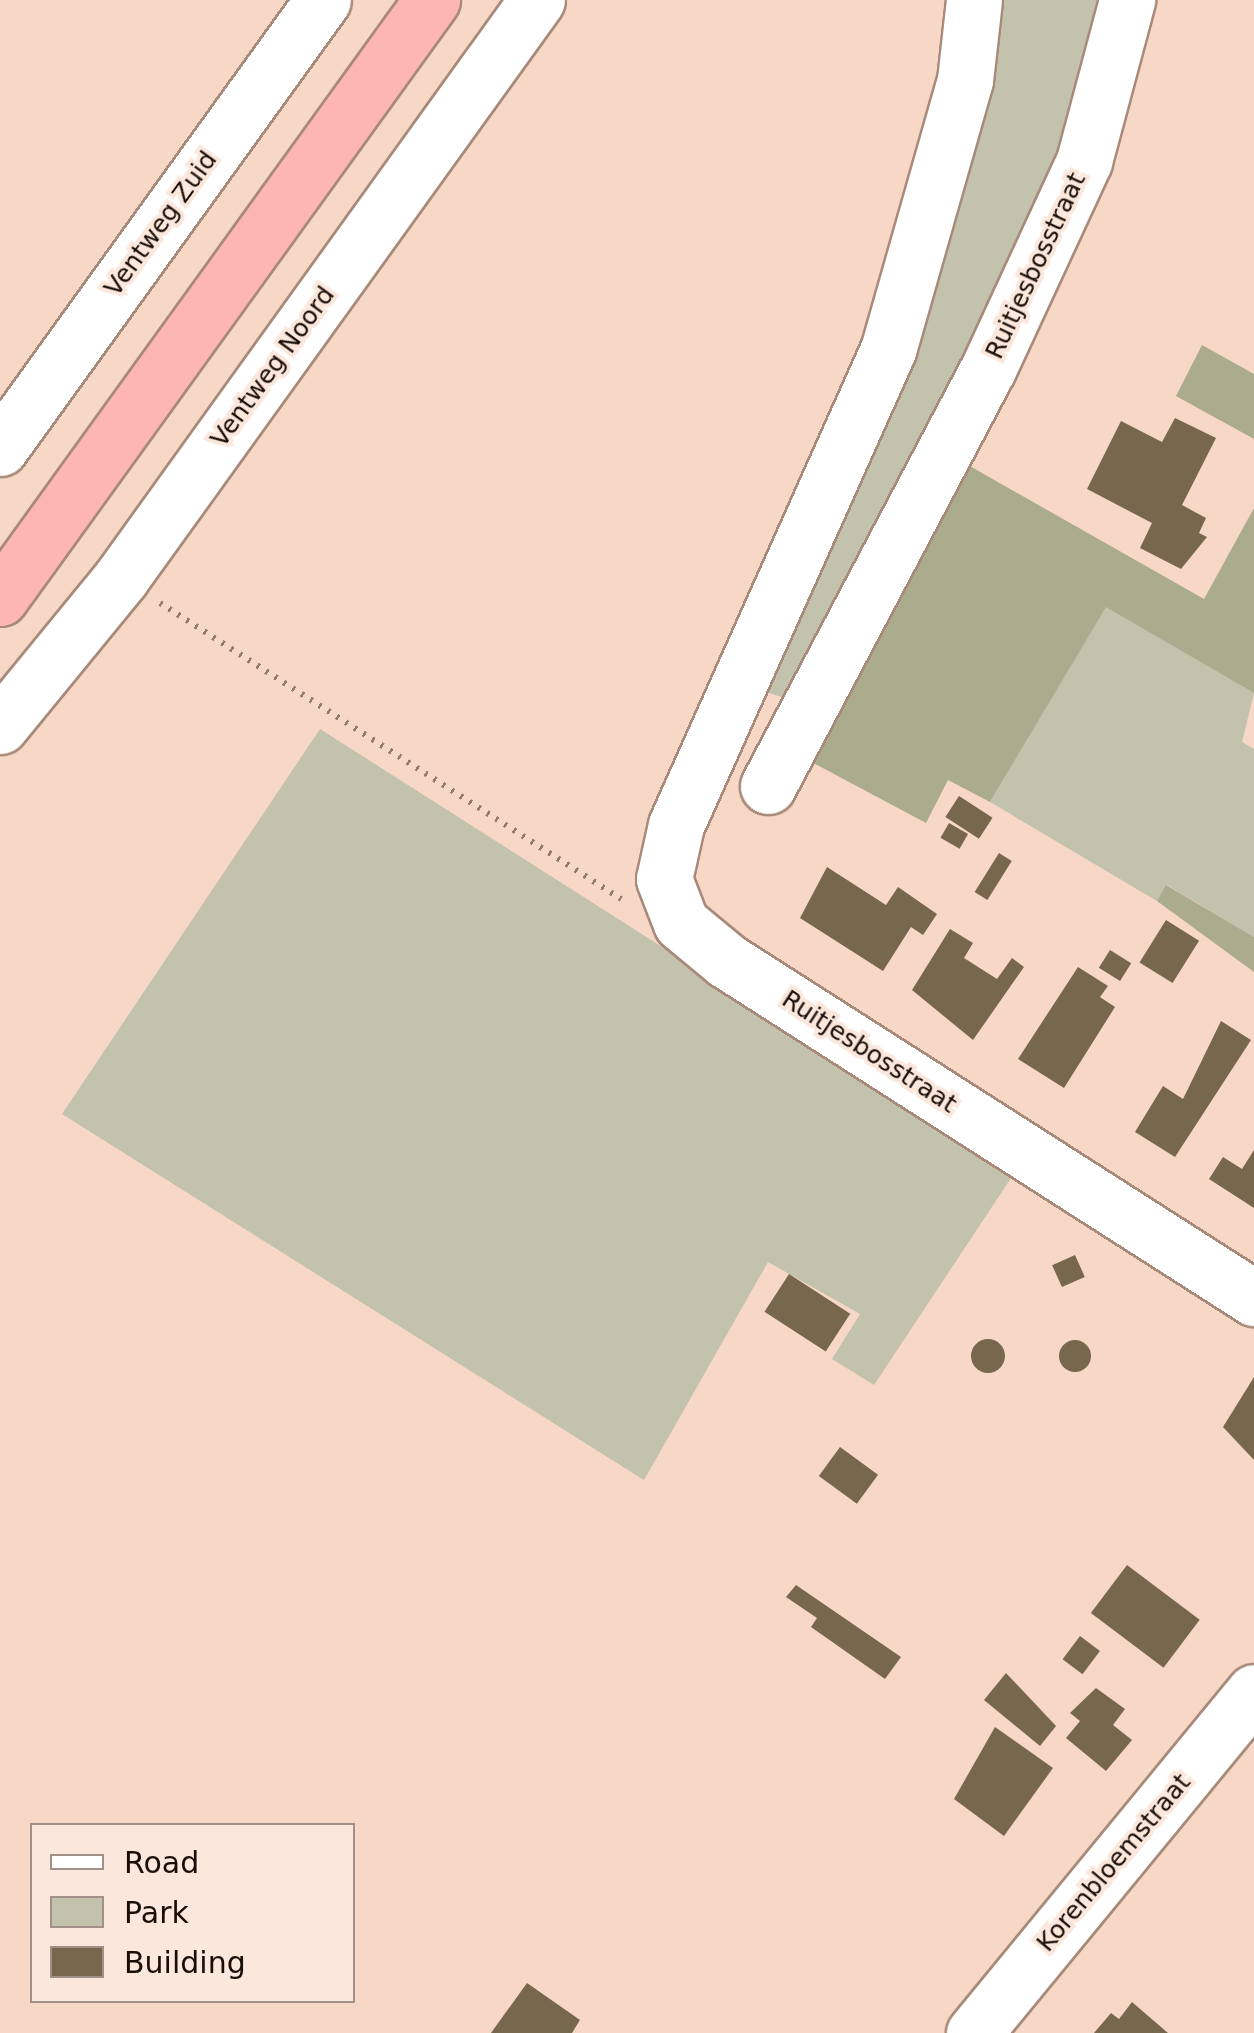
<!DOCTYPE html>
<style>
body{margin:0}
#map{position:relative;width:1254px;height:2033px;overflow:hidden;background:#f7d7c5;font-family:"DejaVu Sans",sans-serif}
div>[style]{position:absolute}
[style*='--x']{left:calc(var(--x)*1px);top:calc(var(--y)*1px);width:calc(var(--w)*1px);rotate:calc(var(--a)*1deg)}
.green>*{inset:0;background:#c2c2ad}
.forest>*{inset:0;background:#abab8d}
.building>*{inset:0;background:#77674d;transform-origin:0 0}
.round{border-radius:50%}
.path>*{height:6px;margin-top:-3px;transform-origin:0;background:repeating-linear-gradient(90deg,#917b6e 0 2.5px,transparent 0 10.5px)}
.roads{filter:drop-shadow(2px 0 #a88a7a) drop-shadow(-2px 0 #a88a7a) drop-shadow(0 2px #a88a7a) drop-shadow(0 -2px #a88a7a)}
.minor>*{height:55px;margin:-27.5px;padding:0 27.5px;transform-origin:27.5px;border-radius:27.5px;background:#fff}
.highway>*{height:55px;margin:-27.5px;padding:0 27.5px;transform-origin:27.5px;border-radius:27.5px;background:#feb6b3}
span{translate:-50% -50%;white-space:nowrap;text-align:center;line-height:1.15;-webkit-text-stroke:8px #fbe7dc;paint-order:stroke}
.street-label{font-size:25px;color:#190e08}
.legend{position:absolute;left:30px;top:1823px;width:325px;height:180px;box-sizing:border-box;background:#fbe7dc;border:2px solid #a19087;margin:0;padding:12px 18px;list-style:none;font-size:30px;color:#190e08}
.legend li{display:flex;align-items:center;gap:20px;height:50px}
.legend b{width:50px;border:2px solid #a19087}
</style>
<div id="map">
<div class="green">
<div style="clip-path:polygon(992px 0,1118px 0,1081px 142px,791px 700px,760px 690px)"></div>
<div style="clip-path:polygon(1106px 606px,1254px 693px,1242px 742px,1254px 749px,1254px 937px,1167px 885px,1157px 901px,990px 802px)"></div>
<div style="clip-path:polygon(320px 729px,1015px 1172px,874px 1385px,832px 1359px,860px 1314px,768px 1262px,644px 1480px,62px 1114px)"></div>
</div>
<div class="forest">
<div style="clip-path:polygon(1202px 345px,1254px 374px,1254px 439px,1176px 396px)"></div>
<div style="clip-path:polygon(968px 465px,1204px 599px,1254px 508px,1254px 693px,1106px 607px,990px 802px,948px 780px,926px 823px,804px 758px)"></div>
<div style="clip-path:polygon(1166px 885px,1254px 937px,1254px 972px,1157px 901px)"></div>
</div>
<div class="building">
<div style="clip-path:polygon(1175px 418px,1216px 438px,1182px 505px,1206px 518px,1199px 533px,1207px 537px,1181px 569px,1140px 548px,1152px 523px,1087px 489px,1121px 421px,1162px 442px)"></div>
<div style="left:959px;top:796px;width:40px;height:25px;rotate:33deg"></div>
<div style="left:949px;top:823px;width:22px;height:17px;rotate:30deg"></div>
<div style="left:999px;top:853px;width:15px;height:46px;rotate:32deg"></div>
<div style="clip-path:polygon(827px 867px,886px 905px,898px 887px,937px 914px,923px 935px,911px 927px,883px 971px,800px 918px)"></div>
<div style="left:1166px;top:920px;width:39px;height:50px;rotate:32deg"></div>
<div style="clip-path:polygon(950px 929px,973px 943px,964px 958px,997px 979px,1012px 958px,1024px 967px,973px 1040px,912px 990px)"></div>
<div style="left:1110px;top:950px;width:25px;height:21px;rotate:32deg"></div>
<div style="clip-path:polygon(1078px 967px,1108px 986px,1100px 997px,1115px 1007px,1064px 1088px,1018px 1059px)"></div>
<div style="clip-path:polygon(1221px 1021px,1251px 1040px,1175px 1157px,1135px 1132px,1163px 1086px,1183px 1099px)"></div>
<div style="clip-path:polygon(1254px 1150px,1254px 1208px,1209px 1179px,1223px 1157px,1242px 1169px)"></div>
<div style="left:1075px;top:1255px;width:24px;height:25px;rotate:66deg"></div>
<div style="left:789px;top:1274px;width:73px;height:45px;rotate:33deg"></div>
<div class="round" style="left:971px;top:1339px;width:34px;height:34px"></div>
<div class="round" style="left:1059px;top:1340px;width:32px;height:32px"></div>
<div style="clip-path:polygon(1254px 1377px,1254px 1460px,1223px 1427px)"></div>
<div style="left:840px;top:1447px;width:47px;height:36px;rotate:36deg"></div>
<div style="left:1127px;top:1565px;width:91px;height:60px;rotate:37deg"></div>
<div style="clip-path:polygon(796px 1585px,901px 1657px,885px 1679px,811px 1627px,817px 1618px,786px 1597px)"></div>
<div style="left:1080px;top:1636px;width:25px;height:29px;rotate:37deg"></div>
<div style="clip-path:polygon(1006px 1673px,1056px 1726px,1040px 1746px,984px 1700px)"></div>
<div style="clip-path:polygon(1096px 1688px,1125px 1709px,1113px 1725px,1132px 1740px,1106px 1771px,1066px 1738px,1080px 1721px,1070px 1713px)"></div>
<div style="clip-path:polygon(995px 1727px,1053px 1768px,1004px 1836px,954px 1799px)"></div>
<div style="clip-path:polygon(527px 1983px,580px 2020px,572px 2033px,491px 2033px)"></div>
<div style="clip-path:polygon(1132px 2002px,1168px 2033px,1094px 2033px,1111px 2013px,1119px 2019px)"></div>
</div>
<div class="path">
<div style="--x:160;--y:603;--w:548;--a:32.7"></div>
</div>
<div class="roads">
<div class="minor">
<div style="--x:974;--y:0;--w:81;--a:96.4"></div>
<div style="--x:965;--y:80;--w:281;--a:105.9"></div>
<div style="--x:888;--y:350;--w:520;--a:114.05"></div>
<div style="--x:676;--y:825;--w:55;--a:102.5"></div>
<div style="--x:664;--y:879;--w:47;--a:68.9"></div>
<div style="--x:681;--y:923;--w:60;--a:39.6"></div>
<div style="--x:727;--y:961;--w:626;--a:32.6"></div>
<div style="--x:0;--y:448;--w:552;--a:-54.21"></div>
<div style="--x:0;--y:726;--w:191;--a:-50.7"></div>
<div style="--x:121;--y:578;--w:712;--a:-54.26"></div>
<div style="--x:768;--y:786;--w:471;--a:-62.2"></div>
<div style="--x:988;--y:369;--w:229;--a:-65.2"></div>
<div style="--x:1084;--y:161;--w:167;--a:-75"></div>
<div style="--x:974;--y:2033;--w:441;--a:-50.6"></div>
</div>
<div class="highway">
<div style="--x:0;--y:598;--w:738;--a:-54.16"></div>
</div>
</div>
<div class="street-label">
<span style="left:161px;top:224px;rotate:-54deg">Ventweg Zuid</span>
<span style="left:1036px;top:266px;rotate:-65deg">Ruitjesbosstraat</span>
<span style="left:273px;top:367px;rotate:-54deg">Ventweg Noord</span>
<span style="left:869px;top:1052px;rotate:33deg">Ruitjesbosstraat</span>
<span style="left:1114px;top:1863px;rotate:-50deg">Korenbloemstraat</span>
</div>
<ul class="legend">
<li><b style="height:12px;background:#fff"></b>Road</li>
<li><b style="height:28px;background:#c2c2ad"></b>Park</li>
<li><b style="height:28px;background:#77674d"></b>Building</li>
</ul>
</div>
